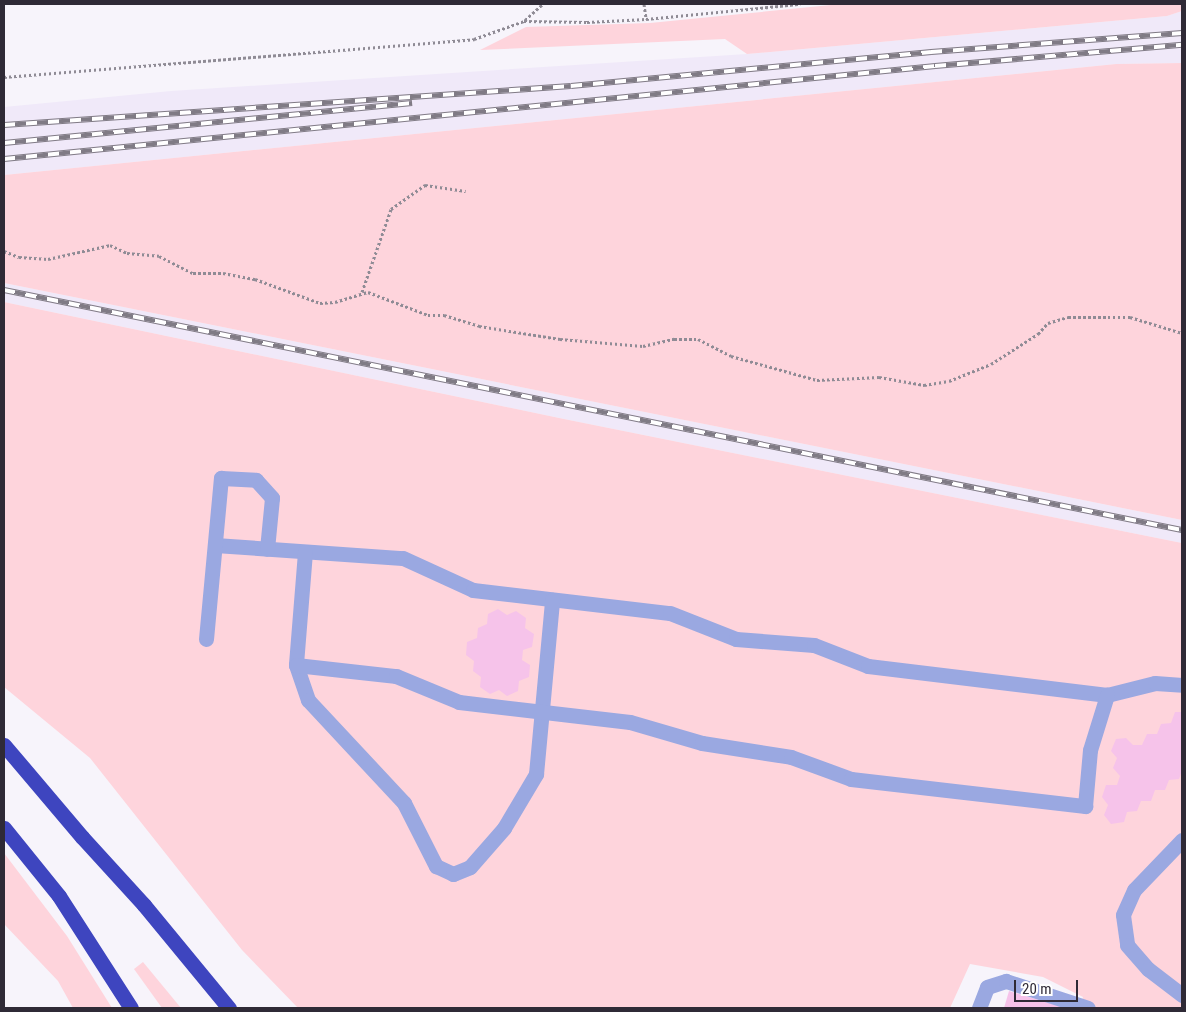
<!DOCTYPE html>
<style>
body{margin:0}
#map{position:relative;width:1186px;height:1012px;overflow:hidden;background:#f7f4fb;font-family:"Roboto Condensed",sans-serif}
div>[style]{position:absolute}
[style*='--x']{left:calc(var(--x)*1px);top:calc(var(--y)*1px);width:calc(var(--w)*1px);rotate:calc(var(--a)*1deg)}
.built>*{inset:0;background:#f0e9f9}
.green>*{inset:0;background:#fed4dc}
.building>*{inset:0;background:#f6c3ea}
.path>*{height:3px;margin-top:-1.5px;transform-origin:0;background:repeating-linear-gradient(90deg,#8f8b95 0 2.5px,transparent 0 5px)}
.minor>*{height:15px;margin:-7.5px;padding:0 7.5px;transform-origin:7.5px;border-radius:7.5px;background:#9aa8e1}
.highway>*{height:15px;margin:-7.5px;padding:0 7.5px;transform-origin:7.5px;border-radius:7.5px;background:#3e45bf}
.rail>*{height:5.5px;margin-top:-2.75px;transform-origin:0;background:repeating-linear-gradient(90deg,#fff 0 11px,#807b85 0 22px);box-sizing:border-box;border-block:1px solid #807b85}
span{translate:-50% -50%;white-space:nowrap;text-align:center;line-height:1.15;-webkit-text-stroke:4.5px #fff;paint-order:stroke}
.frame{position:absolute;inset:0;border:5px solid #2f2a36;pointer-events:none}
.scale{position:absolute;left:1014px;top:980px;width:64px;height:22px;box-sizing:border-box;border:2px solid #2f2a36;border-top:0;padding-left:6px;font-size:15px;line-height:18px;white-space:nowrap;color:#2f2a36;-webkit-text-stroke:4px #fff;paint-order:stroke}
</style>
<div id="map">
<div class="built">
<div style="clip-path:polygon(1182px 11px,1182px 63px,1116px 64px,4px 175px,4px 107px,171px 91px,747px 54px,1167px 16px)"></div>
<div style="clip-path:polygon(4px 283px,1182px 520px,1182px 543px,564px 419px,4px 302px)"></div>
</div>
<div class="green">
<div style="clip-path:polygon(841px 4px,1182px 4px,1182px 11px,1167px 16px,747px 54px,725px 39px,480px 50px,526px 27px,650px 23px)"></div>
<div style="clip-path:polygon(1182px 63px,1182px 520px,4px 283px,4px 175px,1116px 64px)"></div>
<div style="clip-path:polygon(4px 302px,564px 419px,1182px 543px,1182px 1008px,1080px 1008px,1083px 997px,1043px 977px,970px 964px,950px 1008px,298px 1008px,242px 950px,90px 758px,4px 687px)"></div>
<div style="clip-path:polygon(4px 853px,67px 936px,112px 1008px,73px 1008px,58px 981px,4px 924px)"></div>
<div style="clip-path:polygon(143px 962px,181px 1008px,162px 1008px,134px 969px)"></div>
</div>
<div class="building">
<div style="clip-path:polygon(498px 609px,507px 615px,516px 611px,526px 618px,525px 628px,534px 634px,532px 647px,523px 650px,522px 660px,530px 665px,529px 677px,519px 681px,518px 691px,507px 696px,499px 690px,490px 694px,480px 687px,481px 677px,473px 671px,474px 661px,466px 655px,467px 642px,477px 638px,478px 628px,487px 624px,488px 614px)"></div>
<div style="clip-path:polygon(1175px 712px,1182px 712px,1182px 771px,1179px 779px,1169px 780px,1165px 790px,1155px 790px,1151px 801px,1141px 801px,1137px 811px,1127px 812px,1124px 822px,1111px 824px,1104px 815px,1108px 805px,1102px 797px,1106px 785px,1117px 785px,1120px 776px,1113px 768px,1117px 758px,1111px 751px,1116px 739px,1126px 738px,1133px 745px,1142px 745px,1147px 734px,1157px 734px,1161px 724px,1171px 723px)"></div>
<div style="clip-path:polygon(1009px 991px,1062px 1007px,1061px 1008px,1004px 1008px)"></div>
</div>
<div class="path">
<div style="--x:644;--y:4;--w:15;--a:82"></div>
<div style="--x:525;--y:20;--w:24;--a:-42"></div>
<div style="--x:4;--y:77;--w:472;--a:-4.6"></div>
<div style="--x:474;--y:39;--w:53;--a:-19.8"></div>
<div style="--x:524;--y:21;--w:63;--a:0.9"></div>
<div style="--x:587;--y:22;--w:59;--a:-2.9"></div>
<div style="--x:646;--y:19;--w:155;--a:-5.6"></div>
<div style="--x:4;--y:251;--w:16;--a:22"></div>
<div style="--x:19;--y:257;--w:29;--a:4"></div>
<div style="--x:48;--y:259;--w:64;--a:-12.7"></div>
<div style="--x:110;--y:245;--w:19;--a:25"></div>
<div style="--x:127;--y:253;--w:32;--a:5"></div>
<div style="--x:159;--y:256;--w:38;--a:27"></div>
<div style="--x:193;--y:273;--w:30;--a:0"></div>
<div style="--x:223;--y:273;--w:33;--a:11"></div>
<div style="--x:255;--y:279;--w:69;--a:20.3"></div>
<div style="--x:320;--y:303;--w:15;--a:-4"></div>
<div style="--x:335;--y:302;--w:34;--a:-17"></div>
<div style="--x:368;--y:292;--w:64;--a:21"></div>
<div style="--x:428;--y:315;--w:16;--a:0"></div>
<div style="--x:444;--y:315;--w:37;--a:17"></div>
<div style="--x:479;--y:326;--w:82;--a:9.1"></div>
<div style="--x:560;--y:339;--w:83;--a:4.8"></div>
<div style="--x:643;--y:346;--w:32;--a:-13"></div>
<div style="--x:674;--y:339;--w:24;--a:0"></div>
<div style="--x:698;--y:339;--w:37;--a:27"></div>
<div style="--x:731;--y:356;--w:89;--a:15.6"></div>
<div style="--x:817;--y:380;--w:62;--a:-2.8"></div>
<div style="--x:879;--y:377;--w:46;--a:10.1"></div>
<div style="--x:924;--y:385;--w:25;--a:-9"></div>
<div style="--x:949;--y:381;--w:45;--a:-22"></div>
<div style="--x:991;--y:364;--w:56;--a:-32.6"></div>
<div style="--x:1038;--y:334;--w:15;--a:-48"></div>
<div style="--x:1048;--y:323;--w:21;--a:-17"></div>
<div style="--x:1068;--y:317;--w:62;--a:0"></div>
<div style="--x:1130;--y:317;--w:54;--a:17.1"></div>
<div style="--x:362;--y:292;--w:88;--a:-70.7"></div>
<div style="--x:391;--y:209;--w:42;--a:-35.2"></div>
<div style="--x:425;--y:185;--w:41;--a:8.3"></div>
</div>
<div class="minor">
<div style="--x:215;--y:545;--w:188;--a:4"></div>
<div style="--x:403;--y:558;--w:77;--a:24.6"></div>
<div style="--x:473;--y:590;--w:198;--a:6.7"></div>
<div style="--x:670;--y:613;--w:71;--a:21.5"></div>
<div style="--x:736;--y:639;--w:78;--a:4.4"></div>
<div style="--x:814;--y:645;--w:58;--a:21.3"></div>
<div style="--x:868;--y:666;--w:241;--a:6.9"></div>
<div style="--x:1107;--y:695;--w:49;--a:-14"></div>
<div style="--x:1155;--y:683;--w:27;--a:4"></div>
<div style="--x:305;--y:552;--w:113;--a:94.6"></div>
<div style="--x:296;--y:665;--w:37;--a:71"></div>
<div style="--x:308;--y:700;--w:141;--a:47"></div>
<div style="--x:404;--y:803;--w:71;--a:63.1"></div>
<div style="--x:436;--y:866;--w:19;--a:25"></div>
<div style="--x:453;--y:874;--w:18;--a:-22"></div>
<div style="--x:470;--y:867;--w:52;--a:-48.9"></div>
<div style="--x:504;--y:828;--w:63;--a:-59.3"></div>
<div style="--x:536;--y:774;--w:175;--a:-84.7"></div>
<div style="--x:206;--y:639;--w:162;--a:-84.7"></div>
<div style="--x:221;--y:478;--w:35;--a:3"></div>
<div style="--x:256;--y:480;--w:24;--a:48"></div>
<div style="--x:272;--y:498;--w:51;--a:95.6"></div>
<div style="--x:296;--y:665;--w:101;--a:6.3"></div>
<div style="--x:396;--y:676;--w:68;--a:22.4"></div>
<div style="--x:459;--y:702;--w:172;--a:6.7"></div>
<div style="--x:630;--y:722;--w:75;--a:16.3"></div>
<div style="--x:702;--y:743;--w:90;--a:8.9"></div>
<div style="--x:791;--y:757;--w:64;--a:20.1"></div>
<div style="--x:851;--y:779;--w:236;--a:6.6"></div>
<div style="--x:1085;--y:806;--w:56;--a:-84.9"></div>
<div style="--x:1090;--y:750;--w:58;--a:-72.8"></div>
<div style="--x:1182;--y:840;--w:69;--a:133.8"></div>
<div style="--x:1134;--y:890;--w:27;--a:114"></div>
<div style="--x:1123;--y:915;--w:30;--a:82"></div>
<div style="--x:1127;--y:945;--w:32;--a:49"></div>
<div style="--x:1148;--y:969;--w:43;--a:37.4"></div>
<div style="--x:979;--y:1008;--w:22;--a:-69"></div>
<div style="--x:987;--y:987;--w:20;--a:-18"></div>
<div style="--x:1006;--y:981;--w:86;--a:18.2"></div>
</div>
<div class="highway">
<div style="--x:4;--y:745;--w:121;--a:49.7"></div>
<div style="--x:82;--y:837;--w:92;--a:47.6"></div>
<div style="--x:144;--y:905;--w:134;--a:50.5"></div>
<div style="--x:4;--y:828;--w:87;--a:51"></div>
<div style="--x:59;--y:896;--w:133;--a:57.3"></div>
</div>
<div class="rail">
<div style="--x:4;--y:125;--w:568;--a:-3.93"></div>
<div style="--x:571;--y:86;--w:362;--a:-5.4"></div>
<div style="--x:931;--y:52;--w:252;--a:-4.3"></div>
<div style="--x:4;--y:143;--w:410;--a:-5.6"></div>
<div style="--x:4;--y:159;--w:936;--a:-5.7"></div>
<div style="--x:935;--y:66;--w:248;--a:-4.9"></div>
<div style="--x:4;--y:290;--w:1202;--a:11.52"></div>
</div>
<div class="frame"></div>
<div class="scale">20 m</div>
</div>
